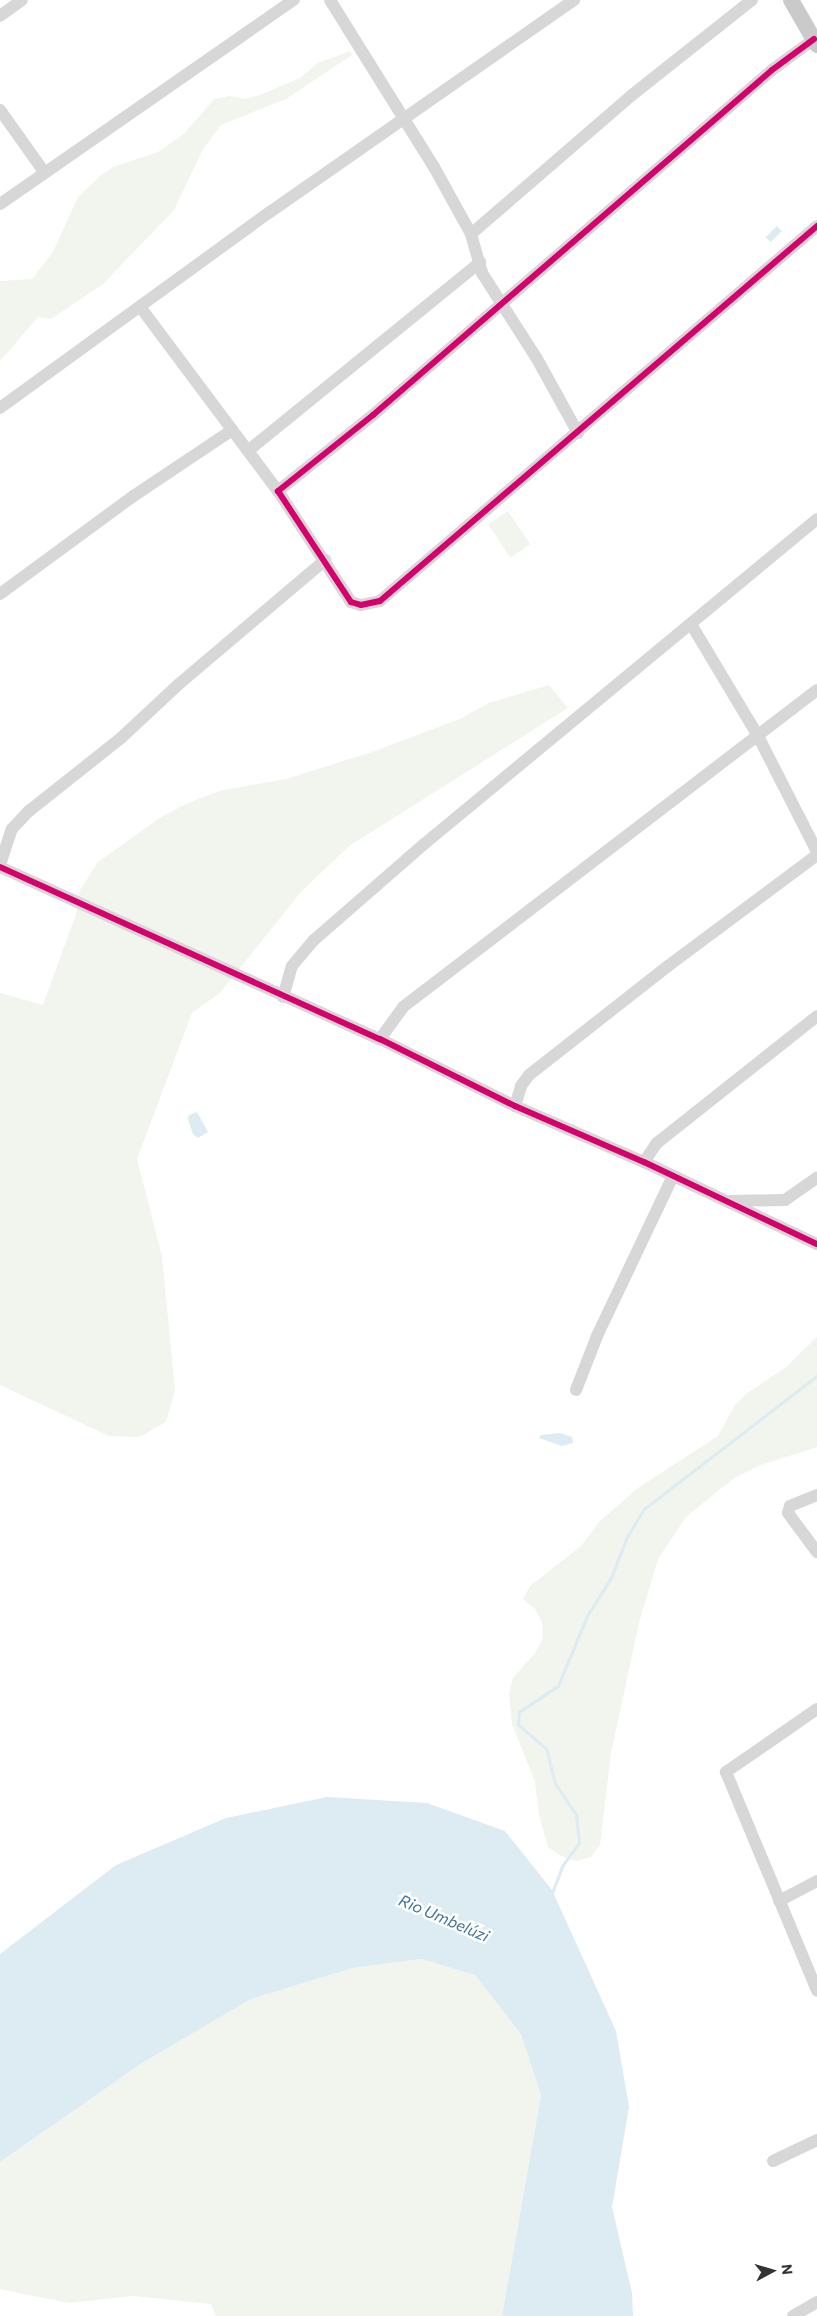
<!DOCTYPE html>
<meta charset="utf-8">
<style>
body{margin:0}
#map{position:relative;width:817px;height:2316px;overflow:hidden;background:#fff;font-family:Commissioner,sans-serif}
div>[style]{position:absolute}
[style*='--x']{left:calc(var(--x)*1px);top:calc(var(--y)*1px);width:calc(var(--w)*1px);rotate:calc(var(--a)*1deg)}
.green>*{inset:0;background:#f1f5ed;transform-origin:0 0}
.water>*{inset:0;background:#ddebf3;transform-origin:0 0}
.stream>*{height:2.5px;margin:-1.25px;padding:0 1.25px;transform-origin:1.25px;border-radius:1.25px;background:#ddebf3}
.minor>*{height:12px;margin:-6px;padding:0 6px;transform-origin:6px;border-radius:6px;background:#d7d7d7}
.major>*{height:16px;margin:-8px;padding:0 8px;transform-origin:8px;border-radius:8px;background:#cacaca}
.cycleway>*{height:6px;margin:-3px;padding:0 3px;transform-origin:3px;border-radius:3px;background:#d6006c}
span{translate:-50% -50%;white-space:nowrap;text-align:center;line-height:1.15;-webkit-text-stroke:5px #fff;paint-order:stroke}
.water-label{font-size:16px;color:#3f7597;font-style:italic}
.north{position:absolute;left:747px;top:2246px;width:50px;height:50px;-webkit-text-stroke:4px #fff;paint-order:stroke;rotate:84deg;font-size:14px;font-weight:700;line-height:20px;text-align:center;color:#333}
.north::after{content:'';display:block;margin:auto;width:18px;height:22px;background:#333;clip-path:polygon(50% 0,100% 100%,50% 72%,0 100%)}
</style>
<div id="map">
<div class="green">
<div style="clip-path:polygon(350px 51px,352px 55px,286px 99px,221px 125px,202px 151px,174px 210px,103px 284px,51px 319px,38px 317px,0 361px,0 281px,32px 279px,53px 252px,78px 197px,100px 176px,113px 167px,158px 152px,184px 134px,214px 99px,229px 96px,245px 99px,260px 95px,300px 78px,318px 63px)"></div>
<div style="left:508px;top:511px;width:40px;height:24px;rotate:56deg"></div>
<div style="clip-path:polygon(549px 685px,568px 708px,349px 846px,301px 892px,220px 993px,192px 1013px,137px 1159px,162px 1256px,175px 1390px,166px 1422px,139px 1437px,109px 1436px,0 1385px,0 993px,43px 1005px,76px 914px,80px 890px,98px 862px,161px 817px,186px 804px,219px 791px,286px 779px,375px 751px,462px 718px,489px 703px)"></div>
<div style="clip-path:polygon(817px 1337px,817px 1447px,761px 1465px,734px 1478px,686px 1517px,658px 1559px,639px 1623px,611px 1753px,600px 1845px,591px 1857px,576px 1861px,561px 1856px,548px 1847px,539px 1815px,535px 1782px,512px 1724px,509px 1694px,513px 1678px,535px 1653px,543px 1638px,542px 1622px,535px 1609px,523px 1599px,530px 1586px,581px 1546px,600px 1521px,638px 1488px,718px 1436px,735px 1405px,746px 1394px,786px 1367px)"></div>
<div style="clip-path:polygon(421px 1959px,475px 1975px,521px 2034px,541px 2095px,502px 2316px,216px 2316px,211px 2304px,133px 2296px,69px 2303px,0 2289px,0 2162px,142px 2063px,251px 1999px,353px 1968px)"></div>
</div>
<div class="water">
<div style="left:777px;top:226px;width:7px;height:16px;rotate:45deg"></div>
<div style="clip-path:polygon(197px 1112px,208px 1132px,198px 1138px,193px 1134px,188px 1119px,189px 1115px)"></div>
<div style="clip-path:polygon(560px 1433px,572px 1437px,573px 1443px,562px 1446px,539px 1438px,541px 1435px)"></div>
<div style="clip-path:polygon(327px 1797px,427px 1803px,505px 1831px,552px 1890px,616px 2031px,629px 2107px,612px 2207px,632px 2293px,633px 2316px,502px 2316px,541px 2095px,521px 2034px,475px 1975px,421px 1959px,353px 1968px,251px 1999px,142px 2063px,0 2162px,0 1954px,116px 1865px,226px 1818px)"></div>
</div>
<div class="stream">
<div style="--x:552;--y:1893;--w:30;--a:-69"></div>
<div style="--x:563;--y:1865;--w:27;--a:-54"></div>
<div style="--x:579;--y:1843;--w:28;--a:-96"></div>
<div style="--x:576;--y:1815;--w:37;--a:-124"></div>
<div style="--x:555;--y:1784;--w:36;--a:-104"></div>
<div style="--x:546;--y:1749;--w:37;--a:-139"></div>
<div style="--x:518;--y:1725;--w:13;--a:-86"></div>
<div style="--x:519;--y:1712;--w:47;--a:-33.7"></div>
<div style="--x:558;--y:1686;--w:76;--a:-67.5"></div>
<div style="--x:587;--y:1616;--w:45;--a:-57.7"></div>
<div style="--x:611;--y:1578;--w:44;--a:-68.7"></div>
<div style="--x:627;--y:1537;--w:33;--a:-59"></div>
<div style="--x:644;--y:1509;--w:218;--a:-37.6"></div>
</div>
<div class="minor">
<div style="--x:330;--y:0;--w:197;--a:58.1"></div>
<div style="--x:434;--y:167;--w:77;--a:61.1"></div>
<div style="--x:471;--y:234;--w:41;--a:74.2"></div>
<div style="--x:482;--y:273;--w:100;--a:57.3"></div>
<div style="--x:536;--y:357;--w:87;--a:61.1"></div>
<div style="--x:0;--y:16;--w:27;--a:-36"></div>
<div style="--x:814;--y:39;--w:52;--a:143.6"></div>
<div style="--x:772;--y:70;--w:527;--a:139.15"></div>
<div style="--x:373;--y:415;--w:122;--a:141.3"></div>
<div style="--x:278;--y:491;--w:133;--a:56.7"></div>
<div style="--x:351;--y:602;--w:10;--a:17"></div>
<div style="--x:361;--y:605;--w:19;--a:-12"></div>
<div style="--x:380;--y:601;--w:576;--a:-40.63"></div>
<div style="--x:0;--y:110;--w:77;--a:54.5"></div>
<div style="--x:0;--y:204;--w:358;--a:-34.8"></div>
<div style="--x:471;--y:234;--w:213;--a:-40.8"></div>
<div style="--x:632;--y:95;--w:153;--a:-38.4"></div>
<div style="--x:141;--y:308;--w:229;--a:53.2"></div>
<div style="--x:0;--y:408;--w:334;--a:-36"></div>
<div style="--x:270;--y:212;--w:371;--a:-34.9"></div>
<div style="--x:249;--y:450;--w:298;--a:-39.1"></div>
<div style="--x:0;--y:594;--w:167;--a:-36.3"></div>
<div style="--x:135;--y:495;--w:117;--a:-33.8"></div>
<div style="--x:691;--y:624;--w:131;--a:59.1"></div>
<div style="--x:758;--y:736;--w:130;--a:63"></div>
<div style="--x:0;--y:865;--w:38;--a:-72"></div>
<div style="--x:12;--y:829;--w:25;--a:-47"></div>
<div style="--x:29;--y:811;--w:117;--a:-38.4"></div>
<div style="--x:121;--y:738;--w:79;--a:-43"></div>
<div style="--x:179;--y:684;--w:192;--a:-40.3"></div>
<div style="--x:0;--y:867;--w:417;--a:24.4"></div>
<div style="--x:380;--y:1039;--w:151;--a:26.4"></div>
<div style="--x:515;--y:1106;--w:141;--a:23.5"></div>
<div style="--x:644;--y:1162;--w:191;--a:25.4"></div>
<div style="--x:283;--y:997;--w:32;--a:-74"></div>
<div style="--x:292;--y:966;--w:34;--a:-50"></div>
<div style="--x:314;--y:940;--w:145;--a:-41.1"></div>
<div style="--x:423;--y:845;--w:511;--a:-39.6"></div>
<div style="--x:380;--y:1039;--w:39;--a:-54"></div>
<div style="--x:403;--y:1007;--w:521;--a:-37.44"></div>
<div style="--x:515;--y:1106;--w:21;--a:-73"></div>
<div style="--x:521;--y:1086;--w:14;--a:-54"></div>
<div style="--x:529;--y:1075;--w:177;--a:-38.1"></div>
<div style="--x:668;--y:966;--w:186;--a:-36.7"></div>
<div style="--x:644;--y:1162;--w:23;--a:-56"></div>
<div style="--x:657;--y:1143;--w:204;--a:-38.4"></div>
<div style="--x:728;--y:1201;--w:57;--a:-1"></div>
<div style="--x:785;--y:1200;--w:39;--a:-35"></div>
<div style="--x:576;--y:1390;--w:58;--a:-68.7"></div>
<div style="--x:597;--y:1336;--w:177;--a:-64.6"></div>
<div style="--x:817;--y:1495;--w:29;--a:158"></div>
<div style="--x:790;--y:1506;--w:7;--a:106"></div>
<div style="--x:788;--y:1513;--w:49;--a:53.4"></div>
<div style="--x:817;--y:1709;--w:111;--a:145.3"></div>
<div style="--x:726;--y:1772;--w:237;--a:67.4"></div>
<div style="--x:779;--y:1901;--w:43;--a:-27.8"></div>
<div style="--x:773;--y:2161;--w:49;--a:-25.5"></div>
<div style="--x:793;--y:2316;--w:28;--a:-30"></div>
</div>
<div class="major">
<div style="--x:791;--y:0;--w:52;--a:60"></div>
</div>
<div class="cycleway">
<div style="--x:814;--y:39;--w:52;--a:143.6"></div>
<div style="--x:772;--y:70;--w:527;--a:139.15"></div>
<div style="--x:373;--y:415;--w:122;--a:141.3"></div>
<div style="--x:278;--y:491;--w:133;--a:56.7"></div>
<div style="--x:351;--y:602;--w:10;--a:17"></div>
<div style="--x:361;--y:605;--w:19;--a:-12"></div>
<div style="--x:380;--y:601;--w:576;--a:-40.63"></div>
<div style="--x:0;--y:867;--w:417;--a:24.4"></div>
<div style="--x:380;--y:1039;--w:151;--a:26.4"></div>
<div style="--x:515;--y:1106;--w:141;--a:23.5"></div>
<div style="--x:644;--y:1162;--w:191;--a:25.4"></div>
</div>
<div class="water-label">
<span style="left:444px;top:1918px;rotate:23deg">Rio Umbelúzi</span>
</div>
<div class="north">N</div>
</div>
